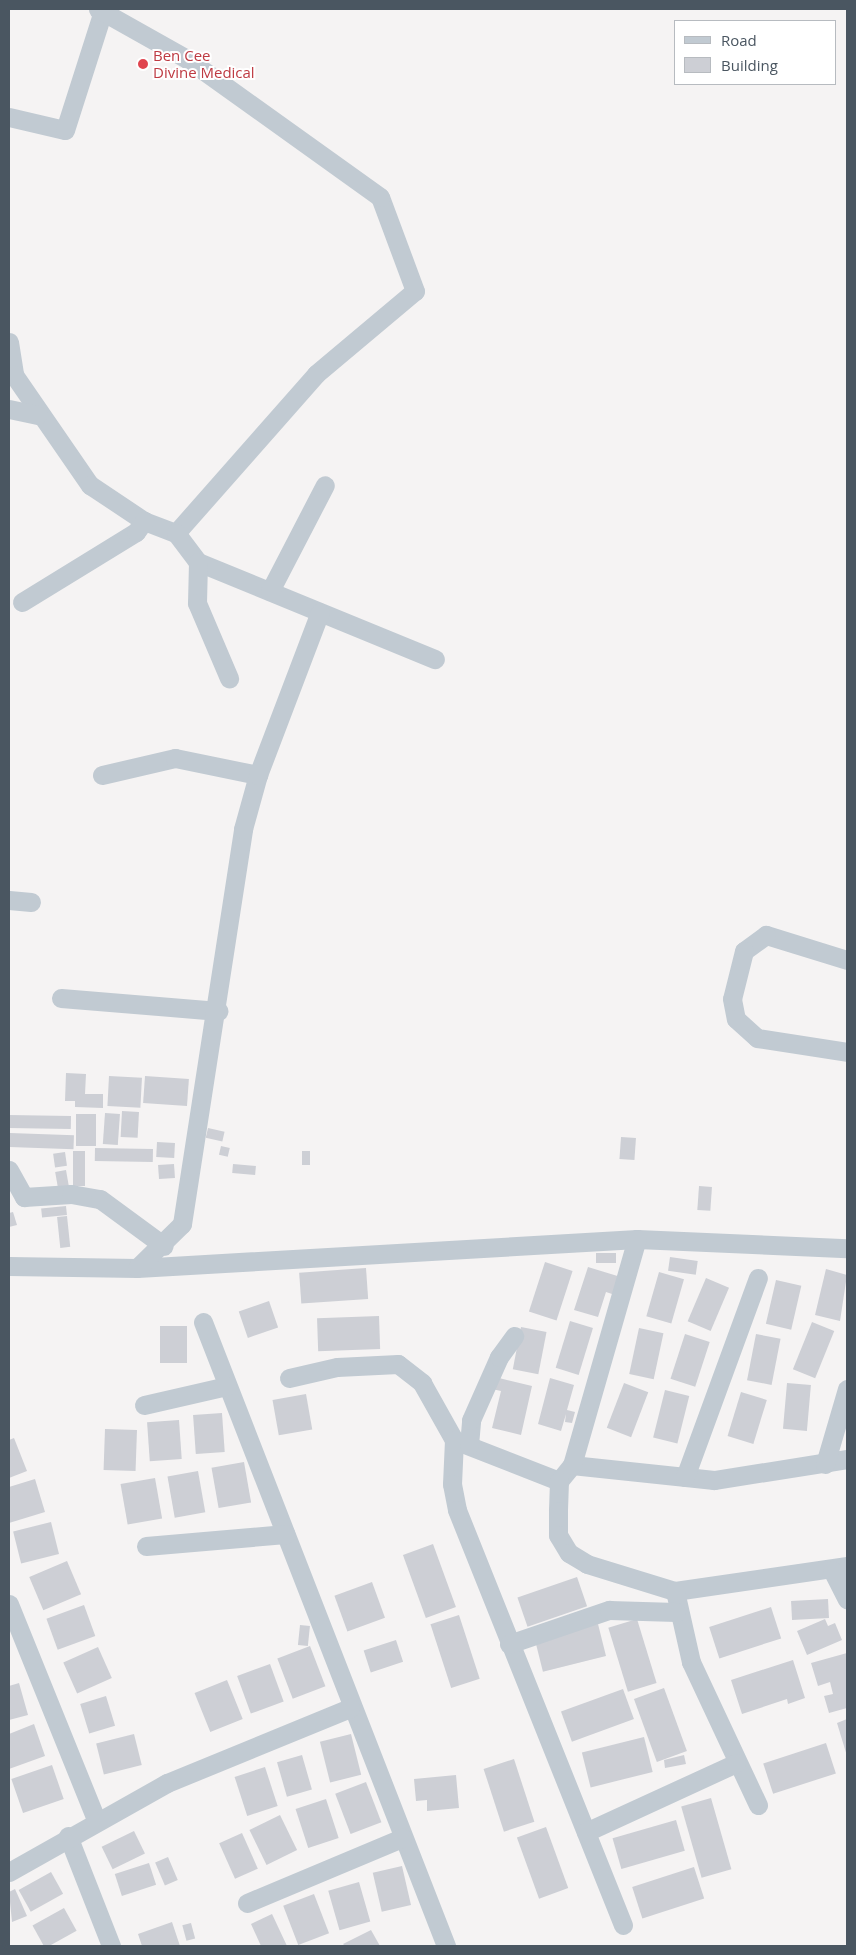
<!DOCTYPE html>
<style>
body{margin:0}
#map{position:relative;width:856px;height:1955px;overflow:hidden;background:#f5f3f3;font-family:"Open Sans",sans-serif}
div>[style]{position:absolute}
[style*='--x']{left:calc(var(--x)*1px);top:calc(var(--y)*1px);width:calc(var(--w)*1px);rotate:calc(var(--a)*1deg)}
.building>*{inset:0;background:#cdcfd5;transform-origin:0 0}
.street>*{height:19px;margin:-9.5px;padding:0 9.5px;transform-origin:9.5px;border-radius:9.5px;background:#c1cad2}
.dots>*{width:14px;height:14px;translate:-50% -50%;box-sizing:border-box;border:2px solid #fff;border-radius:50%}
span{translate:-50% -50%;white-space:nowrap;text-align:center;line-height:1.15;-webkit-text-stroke:4px #fff;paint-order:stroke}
.health-label{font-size:15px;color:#be3a42}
.left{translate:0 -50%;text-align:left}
.frame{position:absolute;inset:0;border:10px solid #4a5661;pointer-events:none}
.legend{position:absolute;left:674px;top:20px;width:162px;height:65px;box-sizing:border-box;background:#fff;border:1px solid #b7bbc0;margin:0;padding:6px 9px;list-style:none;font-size:15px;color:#4a5661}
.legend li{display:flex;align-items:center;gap:10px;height:25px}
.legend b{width:25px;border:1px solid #b7bbc0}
</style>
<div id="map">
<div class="building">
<div style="clip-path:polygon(66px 1073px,86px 1074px,85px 1094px,103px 1094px,103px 1108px,75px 1107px,75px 1101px,65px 1101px)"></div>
<div style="left:109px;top:1076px;width:33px;height:30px;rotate:3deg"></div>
<div style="left:145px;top:1076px;width:44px;height:27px;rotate:4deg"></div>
<div style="left:122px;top:1111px;width:17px;height:26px;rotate:3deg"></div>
<div style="left:105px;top:1113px;width:15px;height:31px;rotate:4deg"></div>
<div style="left:76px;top:1114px;width:20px;height:32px"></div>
<div style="left:9px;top:1115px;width:62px;height:13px;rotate:1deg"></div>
<div style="left:208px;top:1128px;width:17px;height:10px;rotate:13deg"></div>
<div style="left:10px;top:1133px;width:64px;height:14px;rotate:2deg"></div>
<div style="left:621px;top:1137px;width:15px;height:22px;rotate:4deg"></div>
<div style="left:157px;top:1142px;width:18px;height:15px;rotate:3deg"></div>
<div style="left:221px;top:1146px;width:9px;height:9px;rotate:13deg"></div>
<div style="left:95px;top:1148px;width:58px;height:13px;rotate:1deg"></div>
<div style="left:73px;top:1151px;width:12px;height:35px"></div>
<div style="left:302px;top:1151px;width:8px;height:14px"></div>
<div style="left:65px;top:1152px;width:14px;height:12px;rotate:82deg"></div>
<div style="left:174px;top:1164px;width:14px;height:16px;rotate:86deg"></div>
<div style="left:233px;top:1164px;width:23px;height:9px;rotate:5deg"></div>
<div style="left:66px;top:1170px;width:17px;height:11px;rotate:80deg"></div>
<div style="left:699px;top:1186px;width:13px;height:24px;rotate:4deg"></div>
<div style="left:66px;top:1206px;width:9px;height:25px;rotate:84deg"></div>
<div style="clip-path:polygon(13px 1212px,17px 1225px,9px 1227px,9px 1213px)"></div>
<div style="left:67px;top:1216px;width:31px;height:10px;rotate:84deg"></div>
<div style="left:596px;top:1253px;width:20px;height:10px"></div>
<div style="left:670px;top:1257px;width:28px;height:14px;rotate:8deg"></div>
<div style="left:545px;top:1262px;width:29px;height:52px;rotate:18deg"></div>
<div style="clip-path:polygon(588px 1267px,624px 1278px,618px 1296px,606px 1292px,598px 1317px,574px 1310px)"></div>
<div style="left:366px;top:1268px;width:31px;height:67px;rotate:86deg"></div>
<div style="clip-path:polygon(826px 1269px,847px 1275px,840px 1321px,815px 1315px)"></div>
<div style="left:659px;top:1272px;width:26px;height:46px;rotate:16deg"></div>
<div style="left:706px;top:1278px;width:25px;height:47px;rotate:23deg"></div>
<div style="left:776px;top:1280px;width:26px;height:45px;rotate:13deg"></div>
<div style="left:269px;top:1301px;width:28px;height:32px;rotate:71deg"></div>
<div style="left:379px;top:1316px;width:33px;height:62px;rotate:88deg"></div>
<div style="left:570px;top:1321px;width:24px;height:49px;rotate:17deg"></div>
<div style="left:812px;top:1322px;width:24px;height:51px;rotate:22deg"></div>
<div style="left:160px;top:1326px;width:27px;height:37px"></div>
<div style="left:521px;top:1327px;width:26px;height:43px;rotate:11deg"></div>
<div style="left:639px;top:1328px;width:25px;height:47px;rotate:12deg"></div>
<div style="left:685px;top:1334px;width:26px;height:47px;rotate:18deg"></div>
<div style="left:756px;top:1334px;width:25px;height:47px;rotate:11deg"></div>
<div style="clip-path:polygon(495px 1377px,532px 1386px,521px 1435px,492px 1428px,501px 1391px,492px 1389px)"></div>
<div style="clip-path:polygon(550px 1378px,574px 1385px,567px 1410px,575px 1412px,572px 1423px,565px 1422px,566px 1414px,561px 1431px,538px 1424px)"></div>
<div style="left:624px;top:1383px;width:26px;height:48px;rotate:21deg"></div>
<div style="left:787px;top:1383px;width:24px;height:46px;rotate:5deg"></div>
<div style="left:665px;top:1390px;width:25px;height:49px;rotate:14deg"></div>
<div style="left:741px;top:1392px;width:27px;height:46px;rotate:17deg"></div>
<div style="left:306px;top:1394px;width:36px;height:34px;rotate:80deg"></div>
<div style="left:222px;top:1413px;width:39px;height:29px;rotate:86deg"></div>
<div style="left:179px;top:1420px;width:39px;height:32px;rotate:86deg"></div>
<div style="left:105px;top:1429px;width:32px;height:41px;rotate:2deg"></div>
<div style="clip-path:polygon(14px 1438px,27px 1471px,9px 1478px,9px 1440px)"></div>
<div style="left:244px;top:1462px;width:41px;height:33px;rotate:80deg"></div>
<div style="left:198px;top:1471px;width:42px;height:31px;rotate:80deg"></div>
<div style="left:155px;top:1478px;width:41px;height:35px;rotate:80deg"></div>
<div style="clip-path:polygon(35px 1479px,45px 1512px,9px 1523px,9px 1487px)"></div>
<div style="left:51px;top:1522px;width:33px;height:39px;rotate:76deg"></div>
<div style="left:433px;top:1544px;width:67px;height:32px;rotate:70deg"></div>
<div style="left:67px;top:1561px;width:36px;height:41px;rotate:67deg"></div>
<div style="left:577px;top:1577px;width:31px;height:63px;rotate:71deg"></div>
<div style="left:372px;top:1582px;width:38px;height:40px;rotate:70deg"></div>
<div style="left:828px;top:1599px;width:19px;height:37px;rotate:87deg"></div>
<div style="left:84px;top:1605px;width:33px;height:40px;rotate:70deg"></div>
<div style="left:771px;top:1607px;width:33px;height:65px;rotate:72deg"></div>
<div style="left:459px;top:1615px;width:67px;height:30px;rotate:72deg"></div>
<div style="left:637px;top:1619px;width:67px;height:30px;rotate:73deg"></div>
<div style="clip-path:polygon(825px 1619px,828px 1626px,835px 1623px,842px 1640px,807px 1655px,797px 1631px)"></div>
<div style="left:598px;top:1624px;width:33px;height:65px;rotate:76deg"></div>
<div style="left:300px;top:1625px;width:10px;height:20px;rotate:6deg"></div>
<div style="left:396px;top:1640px;width:23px;height:34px;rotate:72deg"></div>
<div style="left:310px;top:1646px;width:43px;height:35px;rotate:69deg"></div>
<div style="left:98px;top:1647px;width:34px;height:38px;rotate:66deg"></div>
<div style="clip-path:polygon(847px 1653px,847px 1708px,829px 1713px,824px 1696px,833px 1694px,830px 1682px,818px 1686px,811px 1663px)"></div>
<div style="clip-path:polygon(793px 1660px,805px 1698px,788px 1704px,787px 1699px,742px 1714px,731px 1680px)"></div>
<div style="left:270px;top:1664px;width:40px;height:35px;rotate:70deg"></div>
<div style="left:227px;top:1680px;width:42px;height:35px;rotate:68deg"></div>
<div style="clip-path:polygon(19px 1683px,28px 1715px,9px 1720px,9px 1686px)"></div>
<div style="left:664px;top:1688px;width:67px;height:32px;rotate:70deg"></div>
<div style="left:623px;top:1689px;width:32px;height:66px;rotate:70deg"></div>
<div style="left:106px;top:1696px;width:31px;height:27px;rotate:73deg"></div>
<div style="clip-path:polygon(847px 1719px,847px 1756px,837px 1723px)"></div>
<div style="clip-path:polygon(34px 1724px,45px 1756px,9px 1769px,9px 1734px)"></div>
<div style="left:134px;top:1734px;width:32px;height:39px;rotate:76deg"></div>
<div style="left:351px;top:1734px;width:42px;height:32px;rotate:76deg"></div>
<div style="left:644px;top:1737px;width:36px;height:64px;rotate:76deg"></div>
<div style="left:826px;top:1743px;width:32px;height:66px;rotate:72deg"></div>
<div style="left:302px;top:1755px;width:36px;height:26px;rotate:74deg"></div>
<div style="clip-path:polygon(684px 1755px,686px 1764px,665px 1768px,664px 1760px)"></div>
<div style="left:514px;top:1759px;width:66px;height:32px;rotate:72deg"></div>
<div style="left:52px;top:1765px;width:36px;height:43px;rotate:71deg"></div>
<div style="left:265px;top:1767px;width:41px;height:32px;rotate:72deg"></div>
<div style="clip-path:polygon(456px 1775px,459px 1808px,427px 1811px,427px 1800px,416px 1801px,414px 1779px)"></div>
<div style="left:366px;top:1782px;width:43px;height:33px;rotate:69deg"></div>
<div style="left:711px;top:1798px;width:74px;height:31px;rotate:74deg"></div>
<div style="left:326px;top:1799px;width:41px;height:32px;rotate:72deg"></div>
<div style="left:280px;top:1815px;width:39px;height:34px;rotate:64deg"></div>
<div style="left:676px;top:1820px;width:32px;height:66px;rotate:74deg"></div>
<div style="left:546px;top:1827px;width:65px;height:31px;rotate:70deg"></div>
<div style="left:134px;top:1831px;width:25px;height:36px;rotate:64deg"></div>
<div style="left:242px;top:1833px;width:39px;height:25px;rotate:66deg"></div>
<div style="left:168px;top:1857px;width:25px;height:14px;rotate:67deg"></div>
<div style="left:149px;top:1863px;width:23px;height:36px;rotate:72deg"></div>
<div style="left:402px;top:1866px;width:40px;height:30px;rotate:77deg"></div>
<div style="left:694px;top:1867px;width:33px;height:65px;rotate:72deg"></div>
<div style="left:51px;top:1872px;width:25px;height:37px;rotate:61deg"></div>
<div style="left:359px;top:1882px;width:41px;height:32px;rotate:74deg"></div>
<div style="clip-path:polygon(15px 1889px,27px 1916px,12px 1922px,9px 1892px)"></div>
<div style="left:314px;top:1894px;width:42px;height:33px;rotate:69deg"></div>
<div style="left:64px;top:1908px;width:26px;height:36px;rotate:61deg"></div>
<div style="clip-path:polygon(272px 1914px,287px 1946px,261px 1946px,251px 1924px)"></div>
<div style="clip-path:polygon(172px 1922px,180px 1946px,142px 1946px,138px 1934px)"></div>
<div style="left:191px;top:1923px;width:16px;height:9px;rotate:75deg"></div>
<div style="clip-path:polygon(371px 1930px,380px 1946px,345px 1946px,343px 1944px)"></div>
</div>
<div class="street">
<div style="--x:9;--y:117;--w:57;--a:13.1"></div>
<div style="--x:65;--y:130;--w:125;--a:-72.3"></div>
<div style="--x:9;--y:342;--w:33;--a:81"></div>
<div style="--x:14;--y:375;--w:134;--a:55.4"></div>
<div style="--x:90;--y:485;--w:65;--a:33.7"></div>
<div style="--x:144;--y:521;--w:34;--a:21"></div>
<div style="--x:176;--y:533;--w:212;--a:-48.6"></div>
<div style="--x:316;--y:374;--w:129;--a:-40"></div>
<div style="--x:415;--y:291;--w:100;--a:-110.4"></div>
<div style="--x:380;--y:197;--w:237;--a:-144.4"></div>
<div style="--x:187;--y:59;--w:102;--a:-150.7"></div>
<div style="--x:9;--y:409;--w:29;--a:12"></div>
<div style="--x:176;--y:533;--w:36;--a:53"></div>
<div style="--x:198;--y:562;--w:256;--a:22.3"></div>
<div style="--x:198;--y:562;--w:41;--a:91.4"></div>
<div style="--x:197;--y:603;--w:82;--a:66.9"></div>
<div style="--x:270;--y:591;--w:119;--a:-62.6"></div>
<div style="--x:22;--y:602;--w:134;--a:-31.6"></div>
<div style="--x:136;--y:532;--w:14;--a:-54"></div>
<div style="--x:102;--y:775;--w:75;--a:-13.1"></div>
<div style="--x:175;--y:758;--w:85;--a:11.6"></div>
<div style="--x:9;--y:900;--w:22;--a:5"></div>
<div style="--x:847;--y:960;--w:85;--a:-162.8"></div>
<div style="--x:766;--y:935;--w:27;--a:144"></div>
<div style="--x:744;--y:951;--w:49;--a:104"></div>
<div style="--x:732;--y:999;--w:20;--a:79"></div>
<div style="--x:736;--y:1019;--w:28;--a:42"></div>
<div style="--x:757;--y:1038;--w:91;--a:8.8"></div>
<div style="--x:61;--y:998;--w:158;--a:4.7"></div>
<div style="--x:9;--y:1170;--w:31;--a:61"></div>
<div style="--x:24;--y:1197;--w:47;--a:-3.7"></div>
<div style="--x:71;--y:1194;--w:29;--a:10"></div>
<div style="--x:100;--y:1199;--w:79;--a:36.3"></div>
<div style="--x:9;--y:1266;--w:128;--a:0.9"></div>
<div style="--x:137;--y:1268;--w:501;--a:-3.32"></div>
<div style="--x:637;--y:1239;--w:210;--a:2.5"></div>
<div style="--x:137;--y:1268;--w:63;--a:-44.4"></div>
<div style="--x:182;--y:1224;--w:400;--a:-81.2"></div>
<div style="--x:243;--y:829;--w:56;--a:-74.5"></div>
<div style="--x:258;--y:775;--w:174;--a:-69.2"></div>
<div style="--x:203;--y:1322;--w:670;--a:68.72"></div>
<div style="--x:289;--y:1378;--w:49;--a:-12.9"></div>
<div style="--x:337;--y:1367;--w:61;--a:-2.8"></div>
<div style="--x:398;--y:1364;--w:31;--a:38"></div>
<div style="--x:422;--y:1383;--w:65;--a:60.7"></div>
<div style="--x:454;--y:1440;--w:113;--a:21.3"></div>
<div style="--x:144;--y:1405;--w:85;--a:-12.9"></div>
<div style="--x:454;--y:1440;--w:44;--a:92.6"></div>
<div style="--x:452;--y:1484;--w:26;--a:79"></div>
<div style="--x:457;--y:1510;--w:447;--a:68.2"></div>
<div style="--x:469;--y:1445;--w:25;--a:-85"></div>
<div style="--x:471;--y:1420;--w:69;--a:-66"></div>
<div style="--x:499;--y:1357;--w:26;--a:-54"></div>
<div style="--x:847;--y:1459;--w:135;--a:171"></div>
<div style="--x:714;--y:1480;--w:143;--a:-174"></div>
<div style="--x:572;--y:1465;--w:21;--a:129"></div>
<div style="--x:559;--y:1481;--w:30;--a:92"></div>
<div style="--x:558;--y:1511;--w:24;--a:90"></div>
<div style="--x:558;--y:1535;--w:21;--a:59"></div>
<div style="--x:569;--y:1553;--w:21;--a:31"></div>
<div style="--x:587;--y:1564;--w:92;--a:17.1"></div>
<div style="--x:675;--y:1591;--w:174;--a:-8.3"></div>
<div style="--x:825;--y:1464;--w:78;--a:-73.7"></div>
<div style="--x:572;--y:1465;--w:235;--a:-74"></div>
<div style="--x:685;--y:1477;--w:212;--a:-69.9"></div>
<div style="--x:146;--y:1546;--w:140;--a:-4.9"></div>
<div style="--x:832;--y:1570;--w:33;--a:63"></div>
<div style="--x:675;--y:1591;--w:73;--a:77.3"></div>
<div style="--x:691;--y:1662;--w:158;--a:64.9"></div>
<div style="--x:9;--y:1604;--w:232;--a:68"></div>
<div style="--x:509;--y:1644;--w:106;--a:-18.8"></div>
<div style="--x:609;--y:1610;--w:67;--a:1.7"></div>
<div style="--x:586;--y:1832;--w:165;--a:-24.7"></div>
<div style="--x:68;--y:1836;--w:118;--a:68.6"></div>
<div style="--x:9;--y:1872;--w:181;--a:-29.4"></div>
<div style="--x:167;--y:1783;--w:198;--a:-22.3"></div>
<div style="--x:247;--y:1903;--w:168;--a:-22.8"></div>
</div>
<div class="dots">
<div style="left:143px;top:64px;background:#e0444e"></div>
</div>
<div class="health-label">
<span class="left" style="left:153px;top:64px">Ben Cee<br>Divine Medical</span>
</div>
<div class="frame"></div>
<ul class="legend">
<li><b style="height:6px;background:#c1cad2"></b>Road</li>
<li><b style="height:14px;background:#cdcfd5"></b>Building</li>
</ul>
</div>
